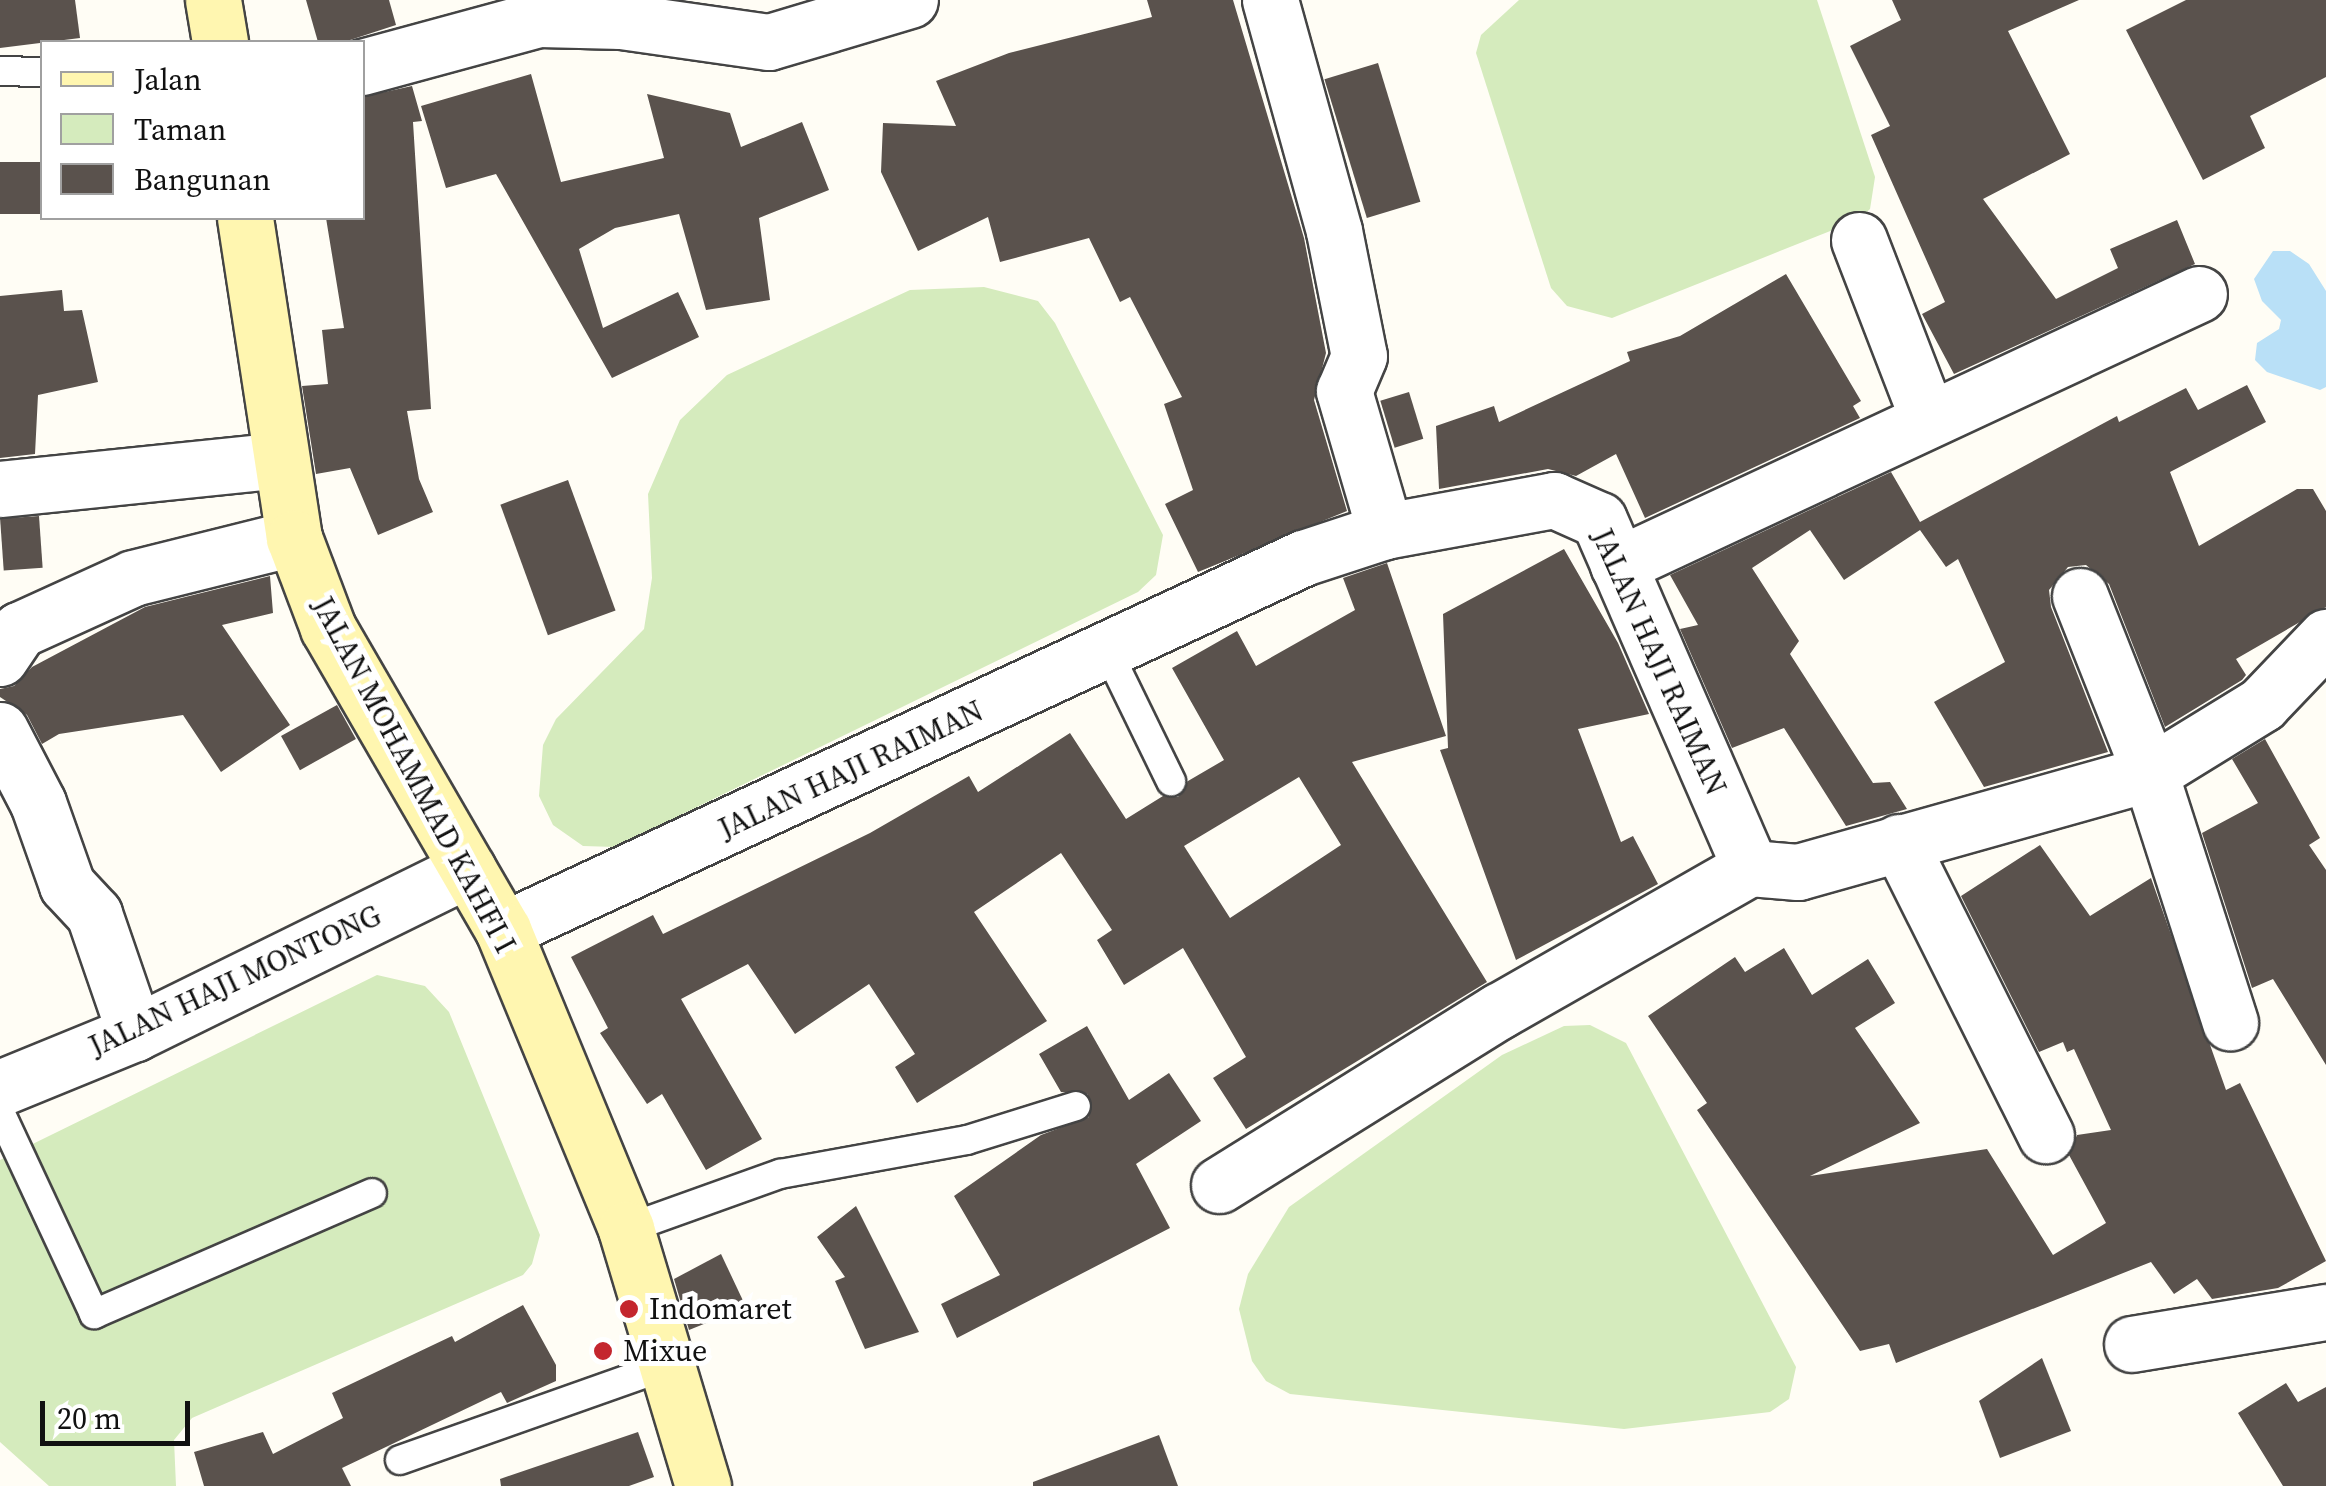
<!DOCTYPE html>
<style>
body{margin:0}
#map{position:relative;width:2326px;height:1486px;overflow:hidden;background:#fffdf5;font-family:"Source Serif 4",serif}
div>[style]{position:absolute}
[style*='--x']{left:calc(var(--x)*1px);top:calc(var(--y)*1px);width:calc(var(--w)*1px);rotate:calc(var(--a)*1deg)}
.green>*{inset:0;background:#d5ebbd}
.water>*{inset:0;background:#b9e0f7}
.building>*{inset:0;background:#5a524d;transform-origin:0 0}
.roads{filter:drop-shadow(2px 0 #444) drop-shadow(-2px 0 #444) drop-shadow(0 2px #444) drop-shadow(0 -2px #444)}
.service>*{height:28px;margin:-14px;padding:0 14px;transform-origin:14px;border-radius:14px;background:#fff}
.minor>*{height:55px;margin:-27.5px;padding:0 27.5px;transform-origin:27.5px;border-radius:27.5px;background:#fff}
.tertiary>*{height:55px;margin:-27.5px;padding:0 27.5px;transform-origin:27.5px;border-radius:27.5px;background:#fff}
.secondary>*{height:55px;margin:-27.5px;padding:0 27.5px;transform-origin:27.5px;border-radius:27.5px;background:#fff6b0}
.dots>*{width:28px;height:28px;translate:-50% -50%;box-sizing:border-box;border:5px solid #fff;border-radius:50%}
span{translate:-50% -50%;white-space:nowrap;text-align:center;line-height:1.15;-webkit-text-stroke:10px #fff;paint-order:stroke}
.street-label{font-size:30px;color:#111}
.poi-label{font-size:30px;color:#111}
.left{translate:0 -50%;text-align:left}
.legend{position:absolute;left:40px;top:40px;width:325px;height:180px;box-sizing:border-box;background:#fff;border:2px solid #a0a0a0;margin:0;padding:12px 18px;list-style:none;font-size:30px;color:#111}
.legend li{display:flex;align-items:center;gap:20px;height:50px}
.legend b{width:50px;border:2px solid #a0a0a0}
.scale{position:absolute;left:40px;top:1401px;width:150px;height:45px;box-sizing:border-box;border:5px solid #111;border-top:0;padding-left:12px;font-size:30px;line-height:35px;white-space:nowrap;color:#111;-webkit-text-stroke:8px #fff;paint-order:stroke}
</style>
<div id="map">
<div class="green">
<div style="clip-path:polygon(1519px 0,1817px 0,1875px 177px,1870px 209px,1858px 220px,1612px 318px,1567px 306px,1551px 288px,1476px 53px,1481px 35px)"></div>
<div style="clip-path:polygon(984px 287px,1038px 301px,1055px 323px,1163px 535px,1156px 575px,1138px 592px,615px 847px,583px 846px,553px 825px,539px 796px,543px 745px,556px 719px,644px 629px,652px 578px,648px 494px,680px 420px,727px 375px,910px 290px)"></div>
<div style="clip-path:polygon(377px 975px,425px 986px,449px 1012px,540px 1235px,532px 1264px,523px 1275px,192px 1418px,174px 1440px,176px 1486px,49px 1486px,0 1442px,0 1160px)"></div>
<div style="clip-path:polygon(1590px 1025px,1626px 1043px,1796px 1367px,1789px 1399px,1770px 1412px,1624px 1429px,1290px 1394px,1266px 1381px,1252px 1361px,1239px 1309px,1248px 1274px,1289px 1207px,1502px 1055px,1564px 1026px)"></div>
</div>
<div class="water">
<div style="clip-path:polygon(2273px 251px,2290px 251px,2309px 264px,2326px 291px,2326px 387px,2320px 390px,2267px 372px,2255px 360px,2257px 343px,2279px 329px,2281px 320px,2262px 301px,2254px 279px)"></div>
</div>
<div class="building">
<div style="clip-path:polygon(0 0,75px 0,80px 38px,0 48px)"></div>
<div style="clip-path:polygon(306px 0,389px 0,396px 25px,344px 42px,318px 42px)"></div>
<div style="clip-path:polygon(1147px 0,1233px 0,1304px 238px,1326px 353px,1314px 400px,1347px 511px,1198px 572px,1165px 504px,1193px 490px,1164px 404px,1182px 397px,1130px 297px,1120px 302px,1089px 238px,1000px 262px,988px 217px,918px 251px,881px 172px,883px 123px,956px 126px,936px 81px,1009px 53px,1152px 17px)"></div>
<div style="clip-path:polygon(1892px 0,2079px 0,2008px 31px,2070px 154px,1983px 199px,2056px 299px,2118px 268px,2110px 249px,2177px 220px,2195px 264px,1954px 374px,1922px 314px,1945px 302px,1871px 135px,1890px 126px,1850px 46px,1901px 20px)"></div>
<div style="clip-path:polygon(2186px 0,2326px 0,2326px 77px,2250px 116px,2265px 148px,2203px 180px,2126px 30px)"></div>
<div style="left:1378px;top:63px;width:145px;height:56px;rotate:73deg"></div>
<div style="clip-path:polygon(531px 74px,561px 182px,664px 158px,647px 94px,730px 113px,741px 147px,802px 122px,829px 190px,759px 218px,770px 300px,706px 310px,679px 214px,615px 228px,579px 249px,603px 328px,678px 292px,699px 337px,612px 378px,496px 174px,446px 188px,421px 106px)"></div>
<div style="clip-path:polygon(412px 86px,422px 121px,413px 122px,431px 409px,407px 411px,419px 479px,433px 512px,378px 535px,350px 468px,316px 474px,302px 386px,328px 384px,322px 330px,344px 328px,326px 218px,362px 218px,362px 97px)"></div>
<div style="left:42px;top:162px;width:52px;height:42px;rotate:90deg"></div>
<div style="clip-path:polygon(1786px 274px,1861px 401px,1853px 406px,1860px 418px,1645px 518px,1616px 454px,1576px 476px,1548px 469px,1439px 489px,1436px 426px,1494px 406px,1499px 422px,1630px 361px,1627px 352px,1680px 336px)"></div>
<div style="clip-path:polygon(62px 290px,64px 311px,82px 310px,98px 382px,38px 395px,35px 454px,0 458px,0 296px)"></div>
<div style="clip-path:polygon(2247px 385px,2266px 422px,2170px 472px,2199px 546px,2297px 489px,2313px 489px,2326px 511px,2326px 607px,2236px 659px,2246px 675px,2242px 680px,2165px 727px,2109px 584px,2086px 565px,2068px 567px,2049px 590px,2051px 607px,2108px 752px,1984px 787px,1934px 702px,2005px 662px,1958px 559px,1946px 567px,1920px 530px,1844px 580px,1810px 530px,1752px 568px,1799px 641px,1790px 654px,1873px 783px,1890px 782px,1907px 809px,1846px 826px,1784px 728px,1732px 748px,1680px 629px,1698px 625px,1670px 575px,1891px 472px,1920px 522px,2117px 416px,2119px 422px,2186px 388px,2198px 410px)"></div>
<div style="left:1409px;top:392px;width:49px;height:30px;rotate:73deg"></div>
<div style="left:568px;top:480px;width:139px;height:72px;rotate:70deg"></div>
<div style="left:39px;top:516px;width:52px;height:39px;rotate:86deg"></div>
<div style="clip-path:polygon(1564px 549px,1618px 643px,1649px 714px,1578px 729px,1621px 842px,1633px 836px,1658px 884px,1516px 960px,1440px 750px,1448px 748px,1443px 614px)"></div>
<div style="clip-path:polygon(evenodd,1387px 563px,1446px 736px,1352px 762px,1487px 982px,1246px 1129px,1213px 1078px,1246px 1057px,1183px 948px,1124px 985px,1097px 940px,1112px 930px,1061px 853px,974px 912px,1047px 1021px,917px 1103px,895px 1067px,915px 1054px,869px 984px,795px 1034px,748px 964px,681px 999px,762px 1139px,706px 1170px,662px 1094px,647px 1104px,600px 1033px,608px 1028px,571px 957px,653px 915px,663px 934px,870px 833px,969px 776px,978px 792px,1070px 733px,1126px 819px,1163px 796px,1178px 797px,1188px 781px,1224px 760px,1172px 668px,1237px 631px,1256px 666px,1355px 610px,1343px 578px,1387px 563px,1299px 777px,1341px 845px,1230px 918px,1184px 846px,1299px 777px)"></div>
<div style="clip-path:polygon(270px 576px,273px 613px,222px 625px,290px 725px,221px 772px,183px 715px,59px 734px,42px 744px,27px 715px,0 697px,0 689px,14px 686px,32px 667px,145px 607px)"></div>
<div style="left:337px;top:705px;width:39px;height:64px;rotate:61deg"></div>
<div style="clip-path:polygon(2265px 739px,2320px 838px,2309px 845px,2326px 870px,2326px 1065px,2273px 979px,2252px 988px,2202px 833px,2258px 803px,2232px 759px)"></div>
<div style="clip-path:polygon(2040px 845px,2090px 916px,2151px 878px,2226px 1090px,2240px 1083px,2326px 1261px,2278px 1288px,2212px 1299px,2197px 1279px,2174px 1294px,2151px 1262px,1896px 1363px,1889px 1344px,1860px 1351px,1697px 1110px,1707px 1103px,1648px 1016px,1735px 957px,1745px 972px,1784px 948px,1812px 995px,1868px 959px,1895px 1003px,1855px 1028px,1920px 1123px,1810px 1176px,1987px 1149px,2053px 1255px,2106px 1223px,2069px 1155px,2077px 1135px,2111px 1130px,2074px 1049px,2067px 1052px,2063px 1042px,2039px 1052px,1961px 896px)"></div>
<div style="clip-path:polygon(1087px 1026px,1129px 1100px,1169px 1073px,1201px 1121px,1136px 1164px,1170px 1228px,957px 1338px,941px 1304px,1000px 1275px,954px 1196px,1041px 1135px,1089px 1117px,1088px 1094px,1061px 1092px,1039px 1054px)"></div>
<div style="clip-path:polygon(856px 1206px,919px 1332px,865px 1349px,835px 1281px,845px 1277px,817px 1237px)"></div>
<div style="clip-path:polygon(721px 1254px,746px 1307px,689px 1330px,674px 1279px)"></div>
<div style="clip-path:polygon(523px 1305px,556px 1365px,556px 1381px,507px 1403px,501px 1392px,342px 1468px,351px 1486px,204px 1486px,194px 1452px,263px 1432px,273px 1454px,343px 1418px,332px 1393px,452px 1336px,455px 1342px)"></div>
<div style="clip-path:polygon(2042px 1358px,2071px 1431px,2000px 1458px,1979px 1401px)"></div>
<div style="clip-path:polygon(2286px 1383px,2298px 1402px,2326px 1387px,2326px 1486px,2283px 1486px,2238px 1413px)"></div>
<div style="clip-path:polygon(638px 1432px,654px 1477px,629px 1486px,501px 1486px,500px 1479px)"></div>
<div style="clip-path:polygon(1159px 1435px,1178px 1486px,1033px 1486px,1033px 1482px)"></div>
</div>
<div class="roads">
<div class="service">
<div style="--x:0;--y:71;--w:42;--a:1.4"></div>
<div style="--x:1108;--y:652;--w:144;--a:64"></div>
<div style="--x:0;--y:1112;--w:223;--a:65"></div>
<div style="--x:94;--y:1314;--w:303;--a:-23.5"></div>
<div style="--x:626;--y:1229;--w:164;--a:-19.7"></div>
<div style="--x:780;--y:1174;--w:190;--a:-10.3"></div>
<div style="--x:967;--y:1140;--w:114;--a:-17.3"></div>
<div style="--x:400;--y:1460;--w:282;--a:-19.5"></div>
</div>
<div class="minor">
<div style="--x:1270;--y:0;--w:240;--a:74.5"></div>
<div style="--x:1334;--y:231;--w:127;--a:78.7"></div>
<div style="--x:1359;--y:356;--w:38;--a:113"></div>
<div style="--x:1344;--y:391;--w:146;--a:73.7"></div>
<div style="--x:362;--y:67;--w:183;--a:-15.2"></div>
<div style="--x:539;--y:19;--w:82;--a:1.4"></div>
<div style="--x:621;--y:21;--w:149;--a:8.1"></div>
<div style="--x:769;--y:42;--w:147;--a:-16.6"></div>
<div style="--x:1859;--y:240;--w:192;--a:68.9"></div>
<div style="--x:0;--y:489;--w:281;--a:-5.9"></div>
<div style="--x:1618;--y:565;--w:641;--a:-25.01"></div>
<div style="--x:2080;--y:596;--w:190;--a:68.4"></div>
<div style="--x:2150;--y:773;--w:262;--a:72.2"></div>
<div style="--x:0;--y:658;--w:34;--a:-56"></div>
<div style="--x:19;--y:630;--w:125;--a:-24.5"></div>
<div style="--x:133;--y:578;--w:166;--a:-14"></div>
<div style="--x:0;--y:730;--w:82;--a:62.5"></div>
<div style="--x:38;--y:803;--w:87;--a:70.5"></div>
<div style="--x:67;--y:885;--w:40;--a:47"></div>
<div style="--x:94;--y:914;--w:126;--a:71"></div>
<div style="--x:1899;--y:842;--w:328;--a:63.4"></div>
<div style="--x:503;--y:930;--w:882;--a:-24.94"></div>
<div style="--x:1303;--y:558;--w:86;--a:-18.2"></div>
<div style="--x:1385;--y:531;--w:172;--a:-10.4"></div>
<div style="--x:1554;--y:500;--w:49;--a:24"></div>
<div style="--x:1599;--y:520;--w:379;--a:66.5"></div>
<div style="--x:1750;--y:868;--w:48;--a:4.8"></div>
<div style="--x:1798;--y:872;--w:366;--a:-15.7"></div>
<div style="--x:2150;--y:773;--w:132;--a:-31.6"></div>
<div style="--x:2262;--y:704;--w:93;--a:-46.3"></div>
<div style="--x:1219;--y:1185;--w:330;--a:-31.9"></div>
<div style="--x:1499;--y:1011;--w:289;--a:-29.7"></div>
<div style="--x:2132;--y:1344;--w:197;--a:-9.4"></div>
</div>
<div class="tertiary">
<div style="--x:0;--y:1088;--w:146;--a:-22.2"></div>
<div style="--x:135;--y:1033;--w:371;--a:-26.2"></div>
</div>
<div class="secondary">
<div style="--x:213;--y:0;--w:43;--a:80.5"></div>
<div style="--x:245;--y:218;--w:324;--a:81.3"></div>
<div style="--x:294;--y:538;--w:96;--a:69.3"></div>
<div style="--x:328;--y:628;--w:349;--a:59.9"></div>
<div style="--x:503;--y:930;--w:323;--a:67.6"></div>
<div style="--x:626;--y:1229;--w:268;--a:73.3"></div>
</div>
</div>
<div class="dots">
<div style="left:629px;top:1309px;background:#c4262e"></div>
<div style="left:603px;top:1351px;background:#c4262e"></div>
</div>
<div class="street-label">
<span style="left:1659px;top:662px;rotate:66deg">JALAN HAJI RAIMAN</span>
<span style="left:851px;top:770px;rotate:-25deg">JALAN HAJI RAIMAN</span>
<span style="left:414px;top:775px;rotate:62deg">JALAN MOHAMMAD KAHFI I</span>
<span style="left:235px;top:981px;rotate:-25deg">JALAN HAJI MONTONG</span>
</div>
<div class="poi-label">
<span class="left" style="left:649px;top:1309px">Indomaret</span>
<span class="left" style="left:623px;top:1351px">Mixue</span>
</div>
<ul class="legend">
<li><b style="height:12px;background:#fff6b0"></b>Jalan</li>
<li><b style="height:28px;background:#d5ebbd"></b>Taman</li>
<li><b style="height:28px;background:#5a524d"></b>Bangunan</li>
</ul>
<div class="scale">20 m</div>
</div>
